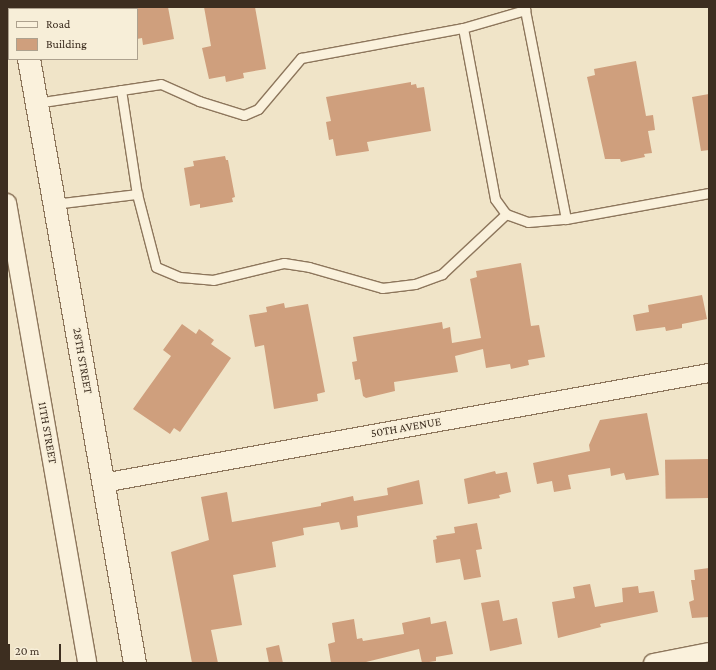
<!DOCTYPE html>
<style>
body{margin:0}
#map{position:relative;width:716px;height:670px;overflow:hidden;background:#f0e4c8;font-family:"Crimson Pro",serif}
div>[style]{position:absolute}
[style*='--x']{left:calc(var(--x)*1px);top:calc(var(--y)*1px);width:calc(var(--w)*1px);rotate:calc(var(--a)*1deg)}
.building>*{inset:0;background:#cf9f7d;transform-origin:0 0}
.roads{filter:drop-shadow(1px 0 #8d765c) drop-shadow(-1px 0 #8d765c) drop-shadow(0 1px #8d765c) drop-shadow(0 -1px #8d765c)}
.lane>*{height:9px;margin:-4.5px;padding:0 4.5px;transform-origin:4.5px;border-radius:4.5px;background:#faf1dc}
.street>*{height:18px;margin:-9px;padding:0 9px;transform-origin:9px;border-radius:9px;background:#faf1dc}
.secondary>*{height:22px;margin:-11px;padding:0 11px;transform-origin:11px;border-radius:11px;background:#faf1dc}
span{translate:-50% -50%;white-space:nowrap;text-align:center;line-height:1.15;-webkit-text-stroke:3px #f7eed8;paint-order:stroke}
.street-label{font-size:12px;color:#3d2e20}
.frame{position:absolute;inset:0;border:8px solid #3d2e20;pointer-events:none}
.legend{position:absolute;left:8px;top:8px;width:130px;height:52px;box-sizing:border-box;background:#f7eed8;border:1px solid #ada18e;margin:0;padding:5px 7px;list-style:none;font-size:12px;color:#3d2e20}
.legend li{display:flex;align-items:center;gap:8px;height:20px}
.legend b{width:20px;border:1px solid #ada18e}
.scale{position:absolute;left:8px;top:644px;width:53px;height:18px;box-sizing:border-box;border:2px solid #3d2e20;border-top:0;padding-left:5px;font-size:12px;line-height:14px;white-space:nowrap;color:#3d2e20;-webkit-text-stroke:3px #f7eed8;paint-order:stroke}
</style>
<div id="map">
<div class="building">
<div style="clip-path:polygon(137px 7px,168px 7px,174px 39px,143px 45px,142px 38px,137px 39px)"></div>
<div style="clip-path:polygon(204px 7px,255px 7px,266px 69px,243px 73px,244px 78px,226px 82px,225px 76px,209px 79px,202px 48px,211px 46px)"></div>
<div style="clip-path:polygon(636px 61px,646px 116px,653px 115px,655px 130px,648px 131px,652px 153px,644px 154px,645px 157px,621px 162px,620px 159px,605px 159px,587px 77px,595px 75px,594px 69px)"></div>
<div style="clip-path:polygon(411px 82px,411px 85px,416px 84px,417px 88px,424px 87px,431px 131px,367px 142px,369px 151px,336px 156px,333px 139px,329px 140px,326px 122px,331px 121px,326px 97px)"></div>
<div style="clip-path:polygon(709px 94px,709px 150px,701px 151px,692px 97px)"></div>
<div style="clip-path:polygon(225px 156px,226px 160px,228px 160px,235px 197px,232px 198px,233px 202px,200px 208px,200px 204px,190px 206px,184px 168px,194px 166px,193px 161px)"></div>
<div style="clip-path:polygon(521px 263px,531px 326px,539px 325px,545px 357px,528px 360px,529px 365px,511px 369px,510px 364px,486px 368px,483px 349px,455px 356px,458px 372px,394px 382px,395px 391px,366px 398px,363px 396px,360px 379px,355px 380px,352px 362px,357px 361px,353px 337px,442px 322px,443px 329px,450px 327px,452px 343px,481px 338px,470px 279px,477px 277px,476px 271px)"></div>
<div style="clip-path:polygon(702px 295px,707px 319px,682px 324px,682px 328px,666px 331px,665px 327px,636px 331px,633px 315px,649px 312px,648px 305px)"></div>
<div style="clip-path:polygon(284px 303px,285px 308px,308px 304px,325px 392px,317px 394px,318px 401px,274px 409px,264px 345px,255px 347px,249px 315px,267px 312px,266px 307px)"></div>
<div style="clip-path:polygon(182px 324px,196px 334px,199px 329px,214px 340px,211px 344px,231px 358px,180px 432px,174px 428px,170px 434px,133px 409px,171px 356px,163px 350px)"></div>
<div style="clip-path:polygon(647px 413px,659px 475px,626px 480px,624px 473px,611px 476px,610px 468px,568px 475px,571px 489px,554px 492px,552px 481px,537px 484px,533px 463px,590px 451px,589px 445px,600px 420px)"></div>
<div style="left:708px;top:459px;width:39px;height:43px;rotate:89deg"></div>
<div style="clip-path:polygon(495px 471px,496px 474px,507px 472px,511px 492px,499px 495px,500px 498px,468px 504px,464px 479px)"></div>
<div style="clip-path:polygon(419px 480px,423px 504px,357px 516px,358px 527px,341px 530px,339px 522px,303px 528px,304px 535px,272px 542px,276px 567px,233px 575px,242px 625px,211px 630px,218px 663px,192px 663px,171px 552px,209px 540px,201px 497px,227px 492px,232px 522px,321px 506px,321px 503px,353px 496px,354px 501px,388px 495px,387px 488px)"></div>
<div style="clip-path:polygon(477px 523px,482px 549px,476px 550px,481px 577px,464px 580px,460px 559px,436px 563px,433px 540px,437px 539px,436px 536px,455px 533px,454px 527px)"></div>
<div style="clip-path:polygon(709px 568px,709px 617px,692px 618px,689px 602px,694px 600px,691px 580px,695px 580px,694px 570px)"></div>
<div style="clip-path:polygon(590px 584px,595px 607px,623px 602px,622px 588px,638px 586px,639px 593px,654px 591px,658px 612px,600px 624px,601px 627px,558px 638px,552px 602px,575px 598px,573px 587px)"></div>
<div style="clip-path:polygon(499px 600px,503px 621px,517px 618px,522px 644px,490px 651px,481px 603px)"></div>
<div style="clip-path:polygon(430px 617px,431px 624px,446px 621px,453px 654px,436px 657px,436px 661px,422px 663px,419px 649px,362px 663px,331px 663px,328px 644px,335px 642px,332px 623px,354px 619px,357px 639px,362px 638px,363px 641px,404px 634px,402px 623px)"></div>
<div style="clip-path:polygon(279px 645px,283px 663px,269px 663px,266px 648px)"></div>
</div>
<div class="roads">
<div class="lane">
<div style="--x:525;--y:10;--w:213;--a:78.9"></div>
<div style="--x:463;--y:28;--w:174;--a:79.4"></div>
<div style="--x:495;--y:199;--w:19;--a:54"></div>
<div style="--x:506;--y:214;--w:23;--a:20"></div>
<div style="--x:528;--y:222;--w:38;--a:-5"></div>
<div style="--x:566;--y:219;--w:145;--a:-10.3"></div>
<div style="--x:121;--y:90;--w:105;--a:81.3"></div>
<div style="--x:137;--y:194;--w:75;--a:75.4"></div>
<div style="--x:156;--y:267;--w:26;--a:23"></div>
<div style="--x:180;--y:277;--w:33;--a:5"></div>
<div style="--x:213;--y:280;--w:73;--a:-13.5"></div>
<div style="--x:284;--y:263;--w:25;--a:9"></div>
<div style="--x:309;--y:267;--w:76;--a:16"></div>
<div style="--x:382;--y:288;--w:33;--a:-7"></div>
<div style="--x:415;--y:284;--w:29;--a:-20"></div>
<div style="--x:442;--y:274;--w:88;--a:-43.2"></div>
<div style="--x:36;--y:103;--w:126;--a:-8.6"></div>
<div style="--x:161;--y:84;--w:42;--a:24.1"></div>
<div style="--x:199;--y:101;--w:47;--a:17.3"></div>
<div style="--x:244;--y:115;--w:15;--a:-23"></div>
<div style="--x:258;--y:109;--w:67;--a:-49.9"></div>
<div style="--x:301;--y:58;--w:165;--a:-10.5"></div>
<div style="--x:463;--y:28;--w:65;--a:-16.2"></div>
<div style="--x:525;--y:10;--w:3;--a:-108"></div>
<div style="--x:54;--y:204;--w:84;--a:-6.9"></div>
</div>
<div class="street">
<div style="--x:7;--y:203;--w:467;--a:80.1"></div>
<div style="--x:103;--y:483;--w:616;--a:-10.29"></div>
<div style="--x:653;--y:663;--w:57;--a:-11.1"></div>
</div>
<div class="secondary">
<div style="--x:19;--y:7;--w:2;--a:63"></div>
<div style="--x:29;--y:59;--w:613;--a:80.05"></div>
</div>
</div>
<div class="street-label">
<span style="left:82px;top:361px;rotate:80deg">28TH STREET</span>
<span style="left:406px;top:428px;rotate:-10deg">50TH AVENUE</span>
<span style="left:47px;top:433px;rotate:80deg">11TH STREET</span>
</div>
<div class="frame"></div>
<ul class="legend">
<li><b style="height:5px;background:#faf1dc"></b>Road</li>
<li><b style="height:11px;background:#cf9f7d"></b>Building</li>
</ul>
<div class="scale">20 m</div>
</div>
